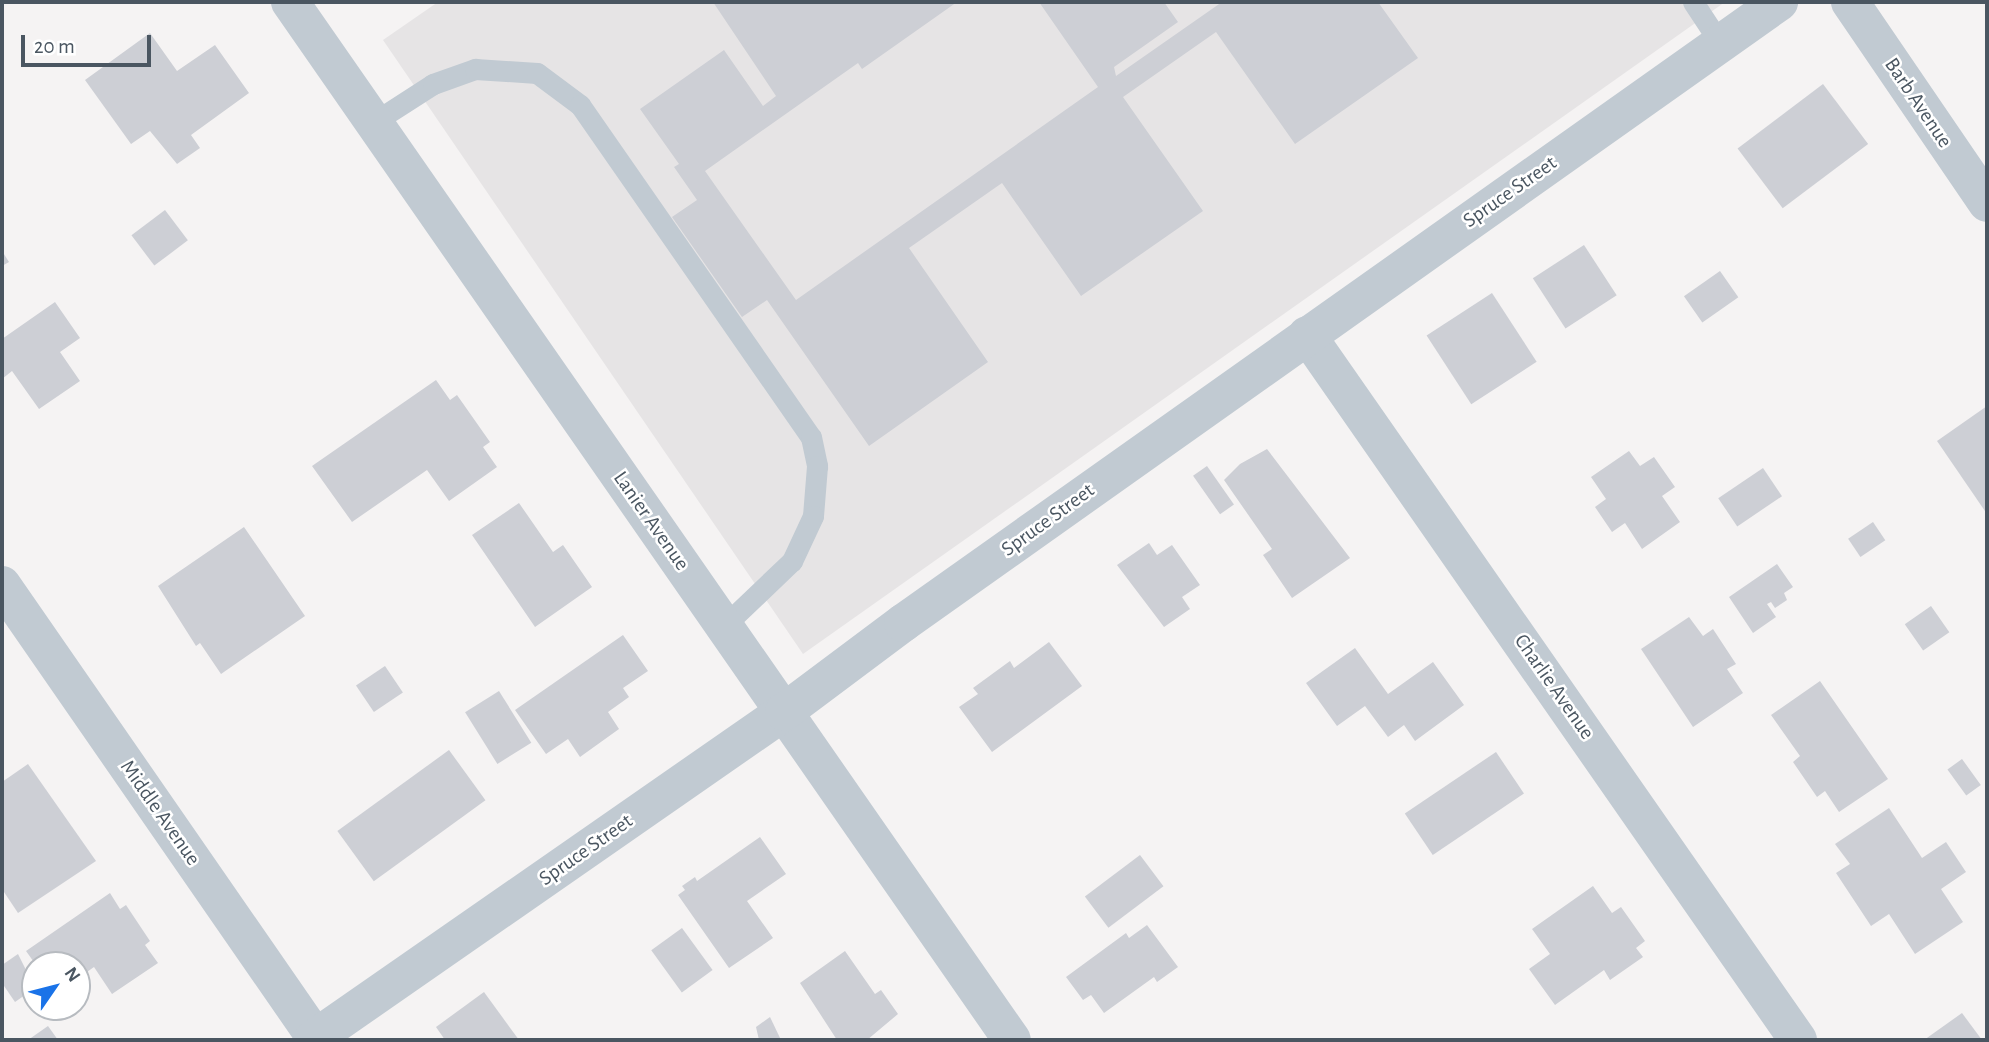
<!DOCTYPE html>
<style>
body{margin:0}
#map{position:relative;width:1989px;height:1042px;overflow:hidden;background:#f5f3f3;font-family:"Alegreya Sans",sans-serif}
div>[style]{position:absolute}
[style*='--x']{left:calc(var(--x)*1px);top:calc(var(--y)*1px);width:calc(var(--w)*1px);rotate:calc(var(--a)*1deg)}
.education>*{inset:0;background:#e6e4e5}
.building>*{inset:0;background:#cdcfd5;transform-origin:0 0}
.lane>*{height:21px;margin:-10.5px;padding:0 10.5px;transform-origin:10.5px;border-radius:10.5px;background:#c1cad2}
.street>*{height:38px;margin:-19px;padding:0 19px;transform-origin:19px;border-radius:19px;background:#c1cad2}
span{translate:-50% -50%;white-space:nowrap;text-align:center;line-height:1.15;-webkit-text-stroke:5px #fff;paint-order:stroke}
.street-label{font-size:21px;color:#4a5661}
.frame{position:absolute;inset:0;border:4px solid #4a5661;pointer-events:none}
.north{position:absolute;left:21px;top:951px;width:70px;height:70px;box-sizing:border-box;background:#fff;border:2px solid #b7bbc0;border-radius:50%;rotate:55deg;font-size:19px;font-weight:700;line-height:28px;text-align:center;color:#4a5661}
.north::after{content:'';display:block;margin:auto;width:24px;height:32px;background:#1a73e8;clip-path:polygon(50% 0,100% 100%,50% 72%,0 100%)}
.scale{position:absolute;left:21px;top:35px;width:130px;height:32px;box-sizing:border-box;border:4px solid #4a5661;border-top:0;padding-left:9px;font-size:21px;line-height:24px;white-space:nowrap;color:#4a5661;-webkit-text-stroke:5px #fff;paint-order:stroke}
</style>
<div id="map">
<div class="education">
<div style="clip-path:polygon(438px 2px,1725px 2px,803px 654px,383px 40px)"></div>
</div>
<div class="building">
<div style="clip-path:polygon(713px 2px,957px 2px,862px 69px,858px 63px,705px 171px,796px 300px,1098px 87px,1039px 2px,1164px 2px,1178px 22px,1114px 67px,1116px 76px,1222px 2px,1378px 2px,1418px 58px,1295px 144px,1216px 32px,1123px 97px,1203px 211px,1081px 296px,1002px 183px,909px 248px,988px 362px,869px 446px,767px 300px,742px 317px,672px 217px,697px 200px,674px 167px,679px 164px,640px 109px,724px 50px,763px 106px,776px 96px)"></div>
<div style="clip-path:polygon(150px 33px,177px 71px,215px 45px,249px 93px,191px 135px,200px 148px,177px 164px,150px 131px,131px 144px,85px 80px)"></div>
<div style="left:1823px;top:84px;width:75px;height:107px;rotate:53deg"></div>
<div style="left:165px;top:210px;width:38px;height:42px;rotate:53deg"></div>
<div style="left:1584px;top:245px;width:60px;height:61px;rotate:57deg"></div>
<div style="clip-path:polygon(2px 251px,9px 262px,2px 266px)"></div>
<div style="left:1720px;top:271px;width:32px;height:44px;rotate:55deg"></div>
<div style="left:1492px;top:293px;width:82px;height:78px;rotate:57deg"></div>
<div style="clip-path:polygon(55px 302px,80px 338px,60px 352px,80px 381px,39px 409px,12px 371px,2px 379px,2px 339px)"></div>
<div style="clip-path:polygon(436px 380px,450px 400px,457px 395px,490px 442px,483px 447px,497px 467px,449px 501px,427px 470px,352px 522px,312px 466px)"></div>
<div style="clip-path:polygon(1987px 406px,1987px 514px,1937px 441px)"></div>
<div style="clip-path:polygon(1267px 449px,1350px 558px,1292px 598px,1263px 555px,1272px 549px,1224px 480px,1240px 464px)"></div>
<div style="clip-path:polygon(1629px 451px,1640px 466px,1654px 457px,1675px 487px,1662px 496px,1680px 522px,1642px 549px,1625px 523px,1612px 532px,1595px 507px,1606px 499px,1591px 477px)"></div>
<div style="left:1207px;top:466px;width:47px;height:17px;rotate:55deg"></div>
<div style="left:1763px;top:468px;width:34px;height:54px;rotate:56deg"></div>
<div style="clip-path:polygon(519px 503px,553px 552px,563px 545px,592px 587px,535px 627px,472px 535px)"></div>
<div style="left:1873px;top:522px;width:22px;height:30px;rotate:56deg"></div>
<div style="clip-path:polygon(244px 527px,305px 616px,221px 674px,200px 643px,196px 646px,158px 586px)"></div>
<div style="clip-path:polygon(1149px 543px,1157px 555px,1172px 545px,1200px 585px,1182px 597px,1190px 609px,1164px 627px,1117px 565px)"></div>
<div style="clip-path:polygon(1777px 564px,1793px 587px,1784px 593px,1787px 600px,1775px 608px,1771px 602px,1767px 604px,1776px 617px,1753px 633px,1729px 597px)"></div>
<div style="left:1931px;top:606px;width:32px;height:32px;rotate:55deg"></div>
<div style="clip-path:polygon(1689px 617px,1703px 636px,1713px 629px,1736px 664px,1727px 669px,1743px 693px,1693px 727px,1641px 649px)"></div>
<div style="clip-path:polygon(623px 635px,648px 671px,623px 688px,629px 697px,608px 712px,619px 729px,580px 757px,568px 739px,546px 754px,515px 710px)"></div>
<div style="clip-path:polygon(1049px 642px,1082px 686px,992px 752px,959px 707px,978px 694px,973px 688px,1010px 661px,1014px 668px)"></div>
<div style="clip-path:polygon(1355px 648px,1388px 694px,1433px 662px,1464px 705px,1415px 741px,1404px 725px,1388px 737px,1365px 706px,1337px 726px,1306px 683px)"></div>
<div style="left:385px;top:666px;width:32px;height:35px;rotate:56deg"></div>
<div style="clip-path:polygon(1820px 681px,1888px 779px,1839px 812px,1825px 791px,1817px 797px,1793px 762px,1800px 756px,1771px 715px)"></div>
<div style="left:499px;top:691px;width:61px;height:40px;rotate:58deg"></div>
<div style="left:449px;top:750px;width:62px;height:138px;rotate:54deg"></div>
<div style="left:1496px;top:752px;width:50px;height:110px;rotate:56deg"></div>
<div style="left:1962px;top:759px;width:32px;height:18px;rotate:54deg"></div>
<div style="clip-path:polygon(28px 764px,96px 861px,18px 913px,2px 889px,2px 782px)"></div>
<div style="clip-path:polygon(1889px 808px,1922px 858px,1946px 842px,1966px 872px,1941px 889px,1963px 922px,1915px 954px,1889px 914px,1871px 926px,1836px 873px,1850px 864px,1835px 844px)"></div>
<div style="clip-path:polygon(760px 837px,786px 874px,747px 901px,773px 938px,729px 968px,678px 895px,685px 890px,682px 886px,695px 877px,697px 881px)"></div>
<div style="left:1140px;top:855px;width:39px;height:69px;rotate:53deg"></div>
<div style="clip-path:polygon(1593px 886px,1612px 913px,1621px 907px,1645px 941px,1636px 948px,1643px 957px,1610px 980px,1604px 970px,1555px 1005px,1529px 969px,1550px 954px,1532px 929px)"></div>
<div style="clip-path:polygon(110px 893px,120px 909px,126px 905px,150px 941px,145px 945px,158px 963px,112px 994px,94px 967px,77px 979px,77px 965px,36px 965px,26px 951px)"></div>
<div style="clip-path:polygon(1147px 925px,1178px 967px,1157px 982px,1154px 977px,1104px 1013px,1091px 995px,1083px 1000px,1066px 977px,1126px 933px,1129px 938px)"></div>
<div style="left:682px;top:928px;width:52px;height:38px;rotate:54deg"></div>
<div style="clip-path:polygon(845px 951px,875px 994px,881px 990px,898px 1014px,867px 1040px,837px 1040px,800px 983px)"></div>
<div style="clip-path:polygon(18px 954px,35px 988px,15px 1002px,2px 983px,2px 965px)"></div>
<div style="clip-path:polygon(484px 992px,519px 1040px,445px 1040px,436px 1027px)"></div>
<div style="clip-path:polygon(1962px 1013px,1982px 1040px,1924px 1040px)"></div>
<div style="clip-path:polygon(770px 1017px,781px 1040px,759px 1040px,756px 1027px)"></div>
<div style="clip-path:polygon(48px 1026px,58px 1040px,28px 1040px)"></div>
</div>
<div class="lane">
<div style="--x:1693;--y:2;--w:49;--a:56.6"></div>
<div style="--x:374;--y:122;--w:70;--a:-32.8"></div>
<div style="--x:433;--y:84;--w:45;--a:-19.7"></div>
<div style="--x:475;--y:69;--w:62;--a:3.7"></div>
<div style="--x:537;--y:73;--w:54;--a:36.7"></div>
<div style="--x:580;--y:105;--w:404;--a:55.2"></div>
<div style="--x:811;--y:437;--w:30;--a:78"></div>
<div style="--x:817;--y:466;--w:50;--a:94.6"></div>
<div style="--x:813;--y:516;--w:50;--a:115"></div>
<div style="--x:792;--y:561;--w:94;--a:136.3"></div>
</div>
<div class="street">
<div style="--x:290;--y:2;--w:1264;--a:55.18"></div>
<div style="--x:1850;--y:2;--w:243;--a:55.7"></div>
<div style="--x:1307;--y:335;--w:859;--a:55.14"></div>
<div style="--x:2;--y:585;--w:553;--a:55.3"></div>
<div style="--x:312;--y:1040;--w:575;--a:-34.8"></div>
<div style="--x:784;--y:712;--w:149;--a:-36.8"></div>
<div style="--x:903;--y:623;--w:1074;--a:-35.33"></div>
</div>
<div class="street-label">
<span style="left:1918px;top:103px;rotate:56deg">Barb Avenue</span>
<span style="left:1510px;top:192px;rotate:-35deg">Spruce Street</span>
<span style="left:1048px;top:520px;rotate:-36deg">Spruce Street</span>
<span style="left:651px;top:521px;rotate:55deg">Lanier Avenue</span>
<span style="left:1554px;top:687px;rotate:55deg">Charlie Avenue</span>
<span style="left:160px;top:813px;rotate:55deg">Middle Avenue</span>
<span style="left:586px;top:850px;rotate:-35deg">Spruce Street</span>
</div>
<div class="frame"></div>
<div class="north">N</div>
<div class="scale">20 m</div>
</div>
